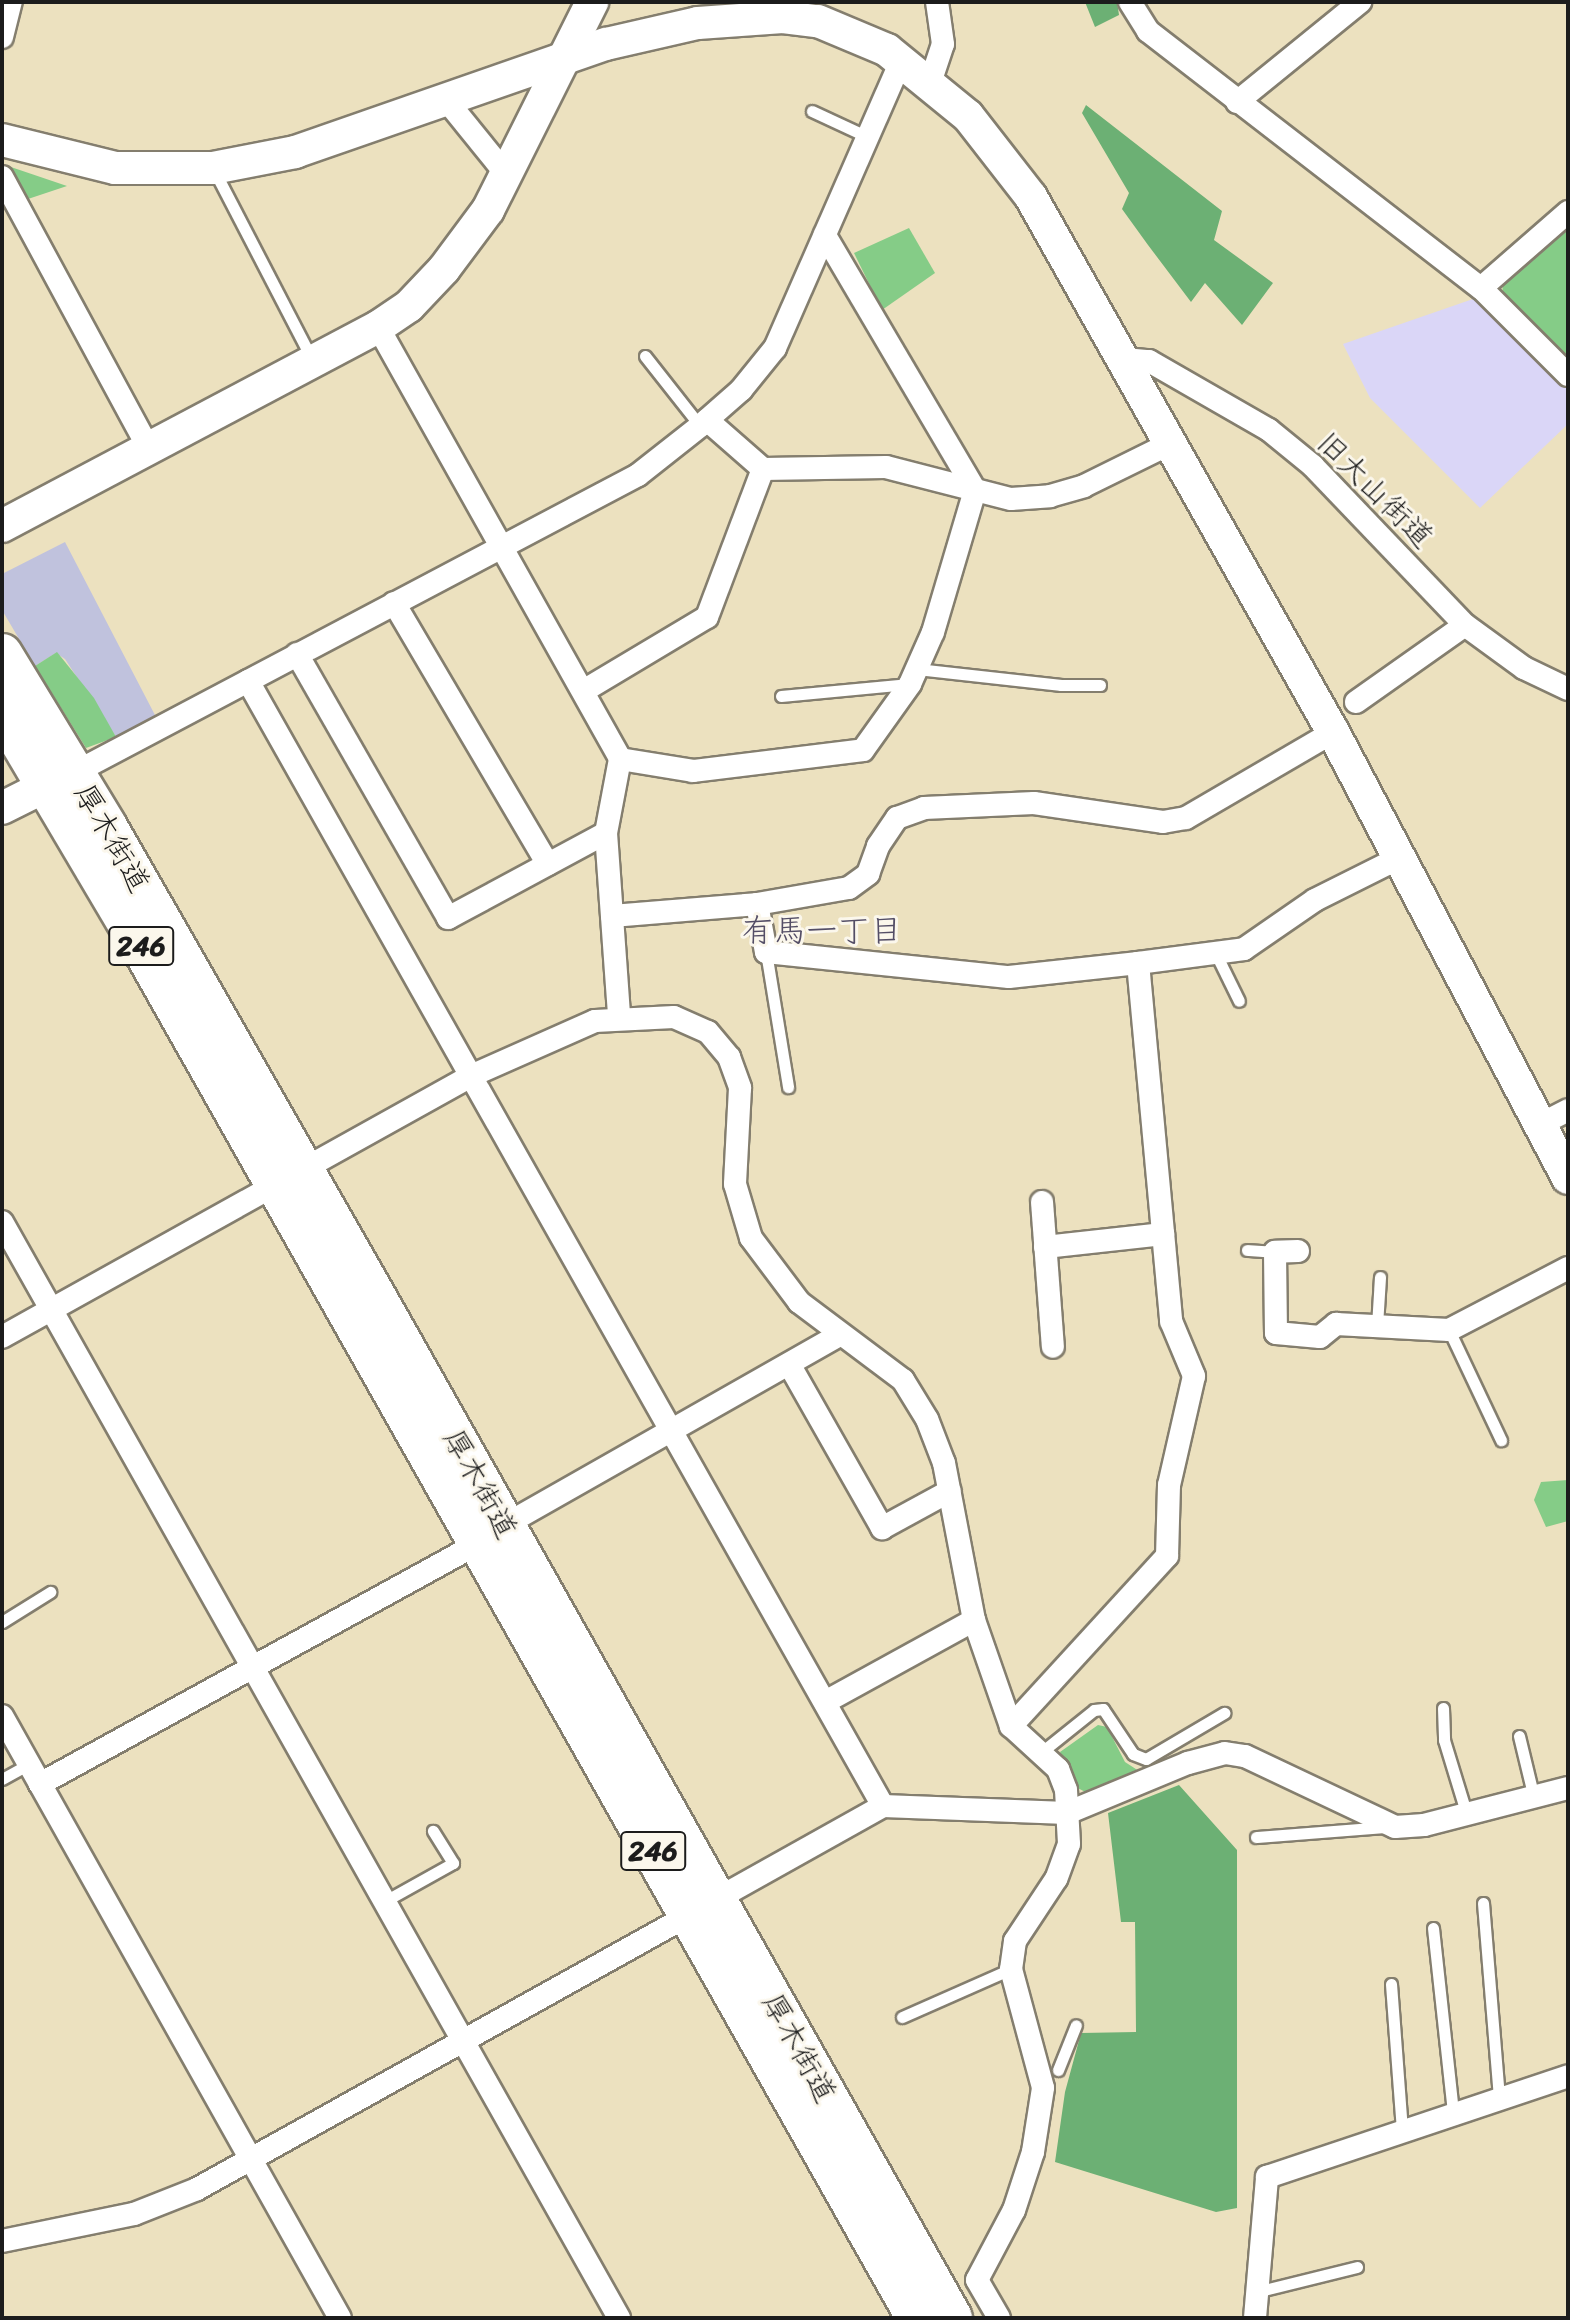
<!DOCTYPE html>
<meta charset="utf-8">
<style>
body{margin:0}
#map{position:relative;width:1570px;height:2320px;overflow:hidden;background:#ece1bf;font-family:Sriracha,"Klee One",sans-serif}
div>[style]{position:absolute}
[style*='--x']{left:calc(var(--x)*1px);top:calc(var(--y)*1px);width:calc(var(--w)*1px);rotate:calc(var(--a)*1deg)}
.built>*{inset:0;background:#dad6f7}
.industrial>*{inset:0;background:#c0c2dd}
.green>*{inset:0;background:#85cc87}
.forest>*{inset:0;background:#6cb074}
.roads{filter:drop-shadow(2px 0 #847e6e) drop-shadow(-2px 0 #847e6e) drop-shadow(0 2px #847e6e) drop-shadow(0 -2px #847e6e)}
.lane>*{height:11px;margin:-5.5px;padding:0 5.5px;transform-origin:5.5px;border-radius:5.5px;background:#fff}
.street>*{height:22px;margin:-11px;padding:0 11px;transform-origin:11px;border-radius:11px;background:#fff}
.secondary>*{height:32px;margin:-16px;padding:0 16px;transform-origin:16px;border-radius:16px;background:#fff}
.highway>*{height:40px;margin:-20px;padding:0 20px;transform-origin:20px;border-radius:20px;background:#fff}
span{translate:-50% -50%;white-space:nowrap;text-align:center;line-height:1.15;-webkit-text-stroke:6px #fbf7ec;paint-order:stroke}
.shield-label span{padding:2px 6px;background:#fbf7ec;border:2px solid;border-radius:6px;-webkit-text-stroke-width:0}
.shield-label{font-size:28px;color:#1c1c1c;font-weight:700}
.street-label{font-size:30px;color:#1c1c1c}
.neighbourhood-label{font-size:32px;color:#544e66}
.frame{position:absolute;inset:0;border:4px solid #1c1c1c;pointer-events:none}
</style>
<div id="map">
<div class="built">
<div style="clip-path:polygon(1473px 299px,1568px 388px,1568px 424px,1480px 508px,1370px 398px,1343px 344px)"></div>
</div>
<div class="industrial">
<div style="clip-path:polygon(65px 542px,156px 717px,116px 737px,65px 659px,56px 653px,35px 666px,2px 610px,2px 574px)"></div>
</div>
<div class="green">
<div style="clip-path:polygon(2px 164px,67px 186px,16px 203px,2px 177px)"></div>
<div style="clip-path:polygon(1568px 227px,1568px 359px,1502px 298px,1503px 281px)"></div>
<div style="clip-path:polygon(909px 228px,935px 273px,882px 310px,854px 253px)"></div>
<div style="clip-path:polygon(57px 652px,94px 698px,116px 737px,86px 748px,35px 666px)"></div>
<div style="clip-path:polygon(1568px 1480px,1568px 1521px,1546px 1527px,1534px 1500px,1541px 1482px)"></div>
<div style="clip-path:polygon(1098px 1725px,1107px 1727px,1125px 1762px,1142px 1773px,1089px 1794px,1074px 1786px,1060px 1752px)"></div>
</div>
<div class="forest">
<div style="clip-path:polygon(1085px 2px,1117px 2px,1119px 15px,1095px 27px)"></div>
<div style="clip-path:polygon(1086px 105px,1222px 211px,1214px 240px,1273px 283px,1242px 325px,1205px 283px,1191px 302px,1148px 245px,1122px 209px,1129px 193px,1082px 113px)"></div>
<div style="clip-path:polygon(1179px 1785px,1237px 1850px,1237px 2208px,1216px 2212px,1055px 2162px,1065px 2092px,1081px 2033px,1136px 2032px,1135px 1922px,1121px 1922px,1108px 1813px)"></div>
</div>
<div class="roads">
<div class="lane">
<div style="--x:812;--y:111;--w:62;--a:24.9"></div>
<div style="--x:215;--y:172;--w:211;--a:62.6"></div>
<div style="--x:645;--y:356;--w:89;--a:51.8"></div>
<div style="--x:917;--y:669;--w:145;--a:6.3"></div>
<div style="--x:1061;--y:685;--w:39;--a:0"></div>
<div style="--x:781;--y:696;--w:129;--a:-5.4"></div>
<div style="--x:766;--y:952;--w:137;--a:80.7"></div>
<div style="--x:1216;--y:954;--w:52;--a:63.9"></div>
<div style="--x:1247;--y:1250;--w:28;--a:4"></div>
<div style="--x:1377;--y:1326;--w:49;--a:-86.5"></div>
<div style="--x:1449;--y:1330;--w:122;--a:64.7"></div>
<div style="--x:2;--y:1622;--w:57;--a:-32"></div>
<div style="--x:1443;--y:1708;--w:32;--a:88"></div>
<div style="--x:1444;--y:1740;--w:78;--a:73"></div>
<div style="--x:1519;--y:1736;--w:64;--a:76.4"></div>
<div style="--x:1039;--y:1754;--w:70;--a:-38.7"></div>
<div style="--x:1094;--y:1710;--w:9;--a:-6"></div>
<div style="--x:1103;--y:1709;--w:54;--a:56.3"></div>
<div style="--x:1133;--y:1754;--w:14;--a:21"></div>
<div style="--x:1146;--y:1759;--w:91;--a:-30.5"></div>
<div style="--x:2;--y:1779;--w:31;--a:-29"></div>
<div style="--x:1256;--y:1837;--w:130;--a:-4.4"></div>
<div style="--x:385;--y:1901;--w:78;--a:-29.2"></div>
<div style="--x:453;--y:1863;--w:38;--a:-122"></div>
<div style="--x:1483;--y:1903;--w:194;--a:85.3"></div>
<div style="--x:1433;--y:1928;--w:184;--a:83.8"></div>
<div style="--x:1391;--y:1984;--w:145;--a:85.7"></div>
<div style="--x:902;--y:2017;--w:119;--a:-23.8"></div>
<div style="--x:1058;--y:2070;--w:48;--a:-68.2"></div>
<div style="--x:1260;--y:2291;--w:100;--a:-13.9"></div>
</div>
<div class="street">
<div style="--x:1130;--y:2;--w:34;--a:58"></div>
<div style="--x:1148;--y:31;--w:421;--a:37.7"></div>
<div style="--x:1481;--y:288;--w:123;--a:45"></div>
<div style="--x:2;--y:37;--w:36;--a:-76"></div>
<div style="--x:930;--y:83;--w:41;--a:-71.6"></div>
<div style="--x:943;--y:44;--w:42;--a:-98.1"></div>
<div style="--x:447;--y:101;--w:95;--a:51"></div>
<div style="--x:1237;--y:102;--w:159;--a:-39.1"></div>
<div style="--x:2;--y:177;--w:309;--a:61.6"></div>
<div style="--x:1481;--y:288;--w:116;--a:-41.1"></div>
<div style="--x:378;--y:327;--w:495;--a:60.7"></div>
<div style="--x:620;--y:759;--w:75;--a:100.7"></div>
<div style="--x:606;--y:833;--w:183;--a:85.9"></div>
<div style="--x:1124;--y:359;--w:25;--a:5"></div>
<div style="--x:1149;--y:361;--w:138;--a:29.9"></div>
<div style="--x:1269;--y:430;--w:57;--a:39.3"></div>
<div style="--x:1313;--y:466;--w:220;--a:46.3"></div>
<div style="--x:1465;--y:625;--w:73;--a:36.1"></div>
<div style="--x:1524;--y:668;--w:49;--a:25.5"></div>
<div style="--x:707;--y:420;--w:74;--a:41.2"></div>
<div style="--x:763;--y:469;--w:123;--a:-0.9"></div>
<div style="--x:886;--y:467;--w:129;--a:14.4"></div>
<div style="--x:1011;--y:499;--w:39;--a:-4"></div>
<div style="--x:1050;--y:496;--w:35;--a:-16"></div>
<div style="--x:1084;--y:486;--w:97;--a:-26.3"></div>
<div style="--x:394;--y:603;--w:303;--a:59.5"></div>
<div style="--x:297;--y:654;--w:304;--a:60.2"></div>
<div style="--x:448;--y:918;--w:179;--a:-28.3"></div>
<div style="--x:248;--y:681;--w:1292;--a:60.56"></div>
<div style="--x:585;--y:690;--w:142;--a:-30.9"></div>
<div style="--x:707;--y:617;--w:158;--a:-69.3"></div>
<div style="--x:1356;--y:702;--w:133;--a:-35.2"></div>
<div style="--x:620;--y:759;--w:74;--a:9.3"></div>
<div style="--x:693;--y:771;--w:171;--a:-7"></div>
<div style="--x:863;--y:750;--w:81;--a:-54.5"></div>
<div style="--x:910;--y:684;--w:57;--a:-66.1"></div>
<div style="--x:933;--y:632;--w:148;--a:-73.5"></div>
<div style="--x:975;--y:490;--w:296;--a:-120.5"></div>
<div style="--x:74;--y:773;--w:638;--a:-27.85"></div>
<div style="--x:638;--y:475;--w:79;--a:-38.3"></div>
<div style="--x:700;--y:426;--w:55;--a:-41.3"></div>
<div style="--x:741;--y:390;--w:54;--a:-51"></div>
<div style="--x:775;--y:348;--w:313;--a:-66.3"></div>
<div style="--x:757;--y:904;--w:49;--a:79.4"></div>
<div style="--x:766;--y:952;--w:244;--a:5.9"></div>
<div style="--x:1009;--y:977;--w:130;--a:-6.2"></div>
<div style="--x:1138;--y:963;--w:360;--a:84.7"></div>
<div style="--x:1171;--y:1321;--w:60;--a:67.3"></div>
<div style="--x:1194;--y:1376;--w:112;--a:102.9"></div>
<div style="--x:1169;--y:1485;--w:71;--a:91.6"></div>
<div style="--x:1167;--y:1556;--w:231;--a:132.5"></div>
<div style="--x:612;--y:916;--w:145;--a:-4.7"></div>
<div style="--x:757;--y:904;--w:93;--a:-9.9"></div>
<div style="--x:849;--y:888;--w:24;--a:-36"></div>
<div style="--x:868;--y:874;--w:30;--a:-70"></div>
<div style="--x:878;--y:846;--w:34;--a:-56"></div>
<div style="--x:897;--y:818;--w:29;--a:-20"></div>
<div style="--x:924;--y:808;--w:110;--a:-2.6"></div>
<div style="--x:1034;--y:803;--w:130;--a:8.4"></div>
<div style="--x:1163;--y:822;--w:23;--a:-10"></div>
<div style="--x:1186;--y:818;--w:170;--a:-30.3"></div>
<div style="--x:1138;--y:963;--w:107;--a:-7.5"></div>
<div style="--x:1244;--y:949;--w:86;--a:-34.6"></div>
<div style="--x:1315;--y:900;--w:96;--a:-26.6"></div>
<div style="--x:1541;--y:1124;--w:30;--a:-27"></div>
<div style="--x:1042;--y:1202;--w:145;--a:85.7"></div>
<div style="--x:2;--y:1222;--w:1258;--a:60.62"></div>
<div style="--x:1045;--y:1247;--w:119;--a:-6.3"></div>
<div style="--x:1298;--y:1251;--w:23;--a:178"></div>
<div style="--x:1275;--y:1252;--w:81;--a:89.3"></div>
<div style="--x:1276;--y:1333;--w:44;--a:5.2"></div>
<div style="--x:1320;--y:1337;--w:21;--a:-39"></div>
<div style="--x:1336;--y:1324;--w:113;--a:3"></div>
<div style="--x:1449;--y:1330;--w:134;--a:-27.5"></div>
<div style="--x:2;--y:1337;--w:539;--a:-29.09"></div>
<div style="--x:473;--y:1075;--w:133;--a:-23.9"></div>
<div style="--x:595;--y:1021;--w:79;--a:-2.9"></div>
<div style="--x:674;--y:1017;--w:37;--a:24"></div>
<div style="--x:708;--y:1032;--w:33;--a:50"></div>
<div style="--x:729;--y:1057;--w:33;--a:70"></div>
<div style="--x:740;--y:1088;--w:96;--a:93"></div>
<div style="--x:735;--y:1184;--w:56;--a:73.5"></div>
<div style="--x:751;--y:1238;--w:80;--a:53.1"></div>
<div style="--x:799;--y:1302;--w:130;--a:36.9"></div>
<div style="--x:903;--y:1380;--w:46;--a:58.4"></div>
<div style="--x:927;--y:1419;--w:47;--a:68.9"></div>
<div style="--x:944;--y:1463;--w:160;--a:79.2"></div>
<div style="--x:974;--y:1620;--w:112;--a:70.8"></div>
<div style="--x:1011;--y:1726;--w:64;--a:42.5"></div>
<div style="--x:1058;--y:1769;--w:22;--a:69"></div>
<div style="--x:1066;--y:1790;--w:54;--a:86.8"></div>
<div style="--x:1069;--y:1844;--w:37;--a:110"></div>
<div style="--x:1056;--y:1879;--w:74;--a:123.5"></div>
<div style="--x:1015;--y:1941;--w:28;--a:98"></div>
<div style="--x:1011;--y:1969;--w:123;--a:74.9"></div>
<div style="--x:1043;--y:2088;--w:65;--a:98.9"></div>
<div style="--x:1033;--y:2152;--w:61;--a:108.1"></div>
<div style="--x:1014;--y:2210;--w:79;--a:117.9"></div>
<div style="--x:977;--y:2280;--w:44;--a:59.9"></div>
<div style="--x:789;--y:1364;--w:189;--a:60.4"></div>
<div style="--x:882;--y:1528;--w:77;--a:-28.6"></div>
<div style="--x:503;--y:1526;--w:386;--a:-29.6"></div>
<div style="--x:825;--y:1702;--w:170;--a:-28.8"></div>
<div style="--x:2;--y:1716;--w:690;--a:60.69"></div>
<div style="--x:40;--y:1784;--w:501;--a:-28.77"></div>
<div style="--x:715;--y:1900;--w:193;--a:-29.2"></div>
<div style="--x:883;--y:1806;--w:184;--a:2.2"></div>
<div style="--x:1067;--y:1813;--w:131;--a:-22.5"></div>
<div style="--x:1188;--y:1763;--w:38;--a:-15"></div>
<div style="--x:1225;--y:1753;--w:20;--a:9"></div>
<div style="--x:1245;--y:1756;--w:166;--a:25.3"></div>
<div style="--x:1395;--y:1827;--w:29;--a:-4"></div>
<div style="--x:1424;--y:1825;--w:149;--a:-14.4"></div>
<div style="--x:2;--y:2241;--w:135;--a:-11.6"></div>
<div style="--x:134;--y:2214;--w:68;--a:-21.6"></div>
<div style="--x:197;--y:2189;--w:563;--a:-29.11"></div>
<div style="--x:1255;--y:2318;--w:142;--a:-85.1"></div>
<div style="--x:1267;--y:2177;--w:317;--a:-18.5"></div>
</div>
<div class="secondary">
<div style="--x:2;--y:140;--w:116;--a:13.9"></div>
<div style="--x:115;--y:168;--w:98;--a:0"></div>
<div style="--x:213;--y:168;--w:84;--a:-11"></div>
<div style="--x:295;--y:152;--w:329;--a:-19.2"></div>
<div style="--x:606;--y:44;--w:94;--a:-12.9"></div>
<div style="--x:698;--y:23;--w:85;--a:-4"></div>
<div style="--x:783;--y:17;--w:35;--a:7"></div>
<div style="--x:818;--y:21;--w:75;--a:22.8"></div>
<div style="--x:887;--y:50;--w:104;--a:39.2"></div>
<div style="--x:968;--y:116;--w:103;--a:52.1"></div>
<div style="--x:1031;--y:197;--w:614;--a:60.56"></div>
<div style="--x:1333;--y:732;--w:504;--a:62.21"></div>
<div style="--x:2;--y:526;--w:425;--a:-27.9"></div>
<div style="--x:378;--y:327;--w:37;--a:-34"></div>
<div style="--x:409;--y:306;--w:51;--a:-46.6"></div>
<div style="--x:444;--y:269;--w:74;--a:-53.3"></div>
<div style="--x:488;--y:210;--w:233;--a:-63.4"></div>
<div style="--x:2;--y:808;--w:51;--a:-26.6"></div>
</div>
<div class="highway">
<div style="--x:2;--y:654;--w:202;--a:58.7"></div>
<div style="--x:107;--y:827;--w:536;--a:60.23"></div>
<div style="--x:373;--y:1292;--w:1178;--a:60.56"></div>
<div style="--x:2;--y:711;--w:265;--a:59.4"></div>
<div style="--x:137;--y:939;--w:1584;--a:60.51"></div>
</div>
</div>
<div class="shield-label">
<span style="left:141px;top:946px">246</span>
<span style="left:653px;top:1851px">246</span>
</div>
<div class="street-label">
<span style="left:1375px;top:490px;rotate:45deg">旧大山街道</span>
<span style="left:112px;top:838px;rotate:60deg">厚木街道</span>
<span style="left:480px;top:1484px;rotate:61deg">厚木街道</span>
<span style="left:799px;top:2048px;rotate:61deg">厚木街道</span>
</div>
<div class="neighbourhood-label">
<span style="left:822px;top:931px">有馬一丁目</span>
</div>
<div class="frame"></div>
</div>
